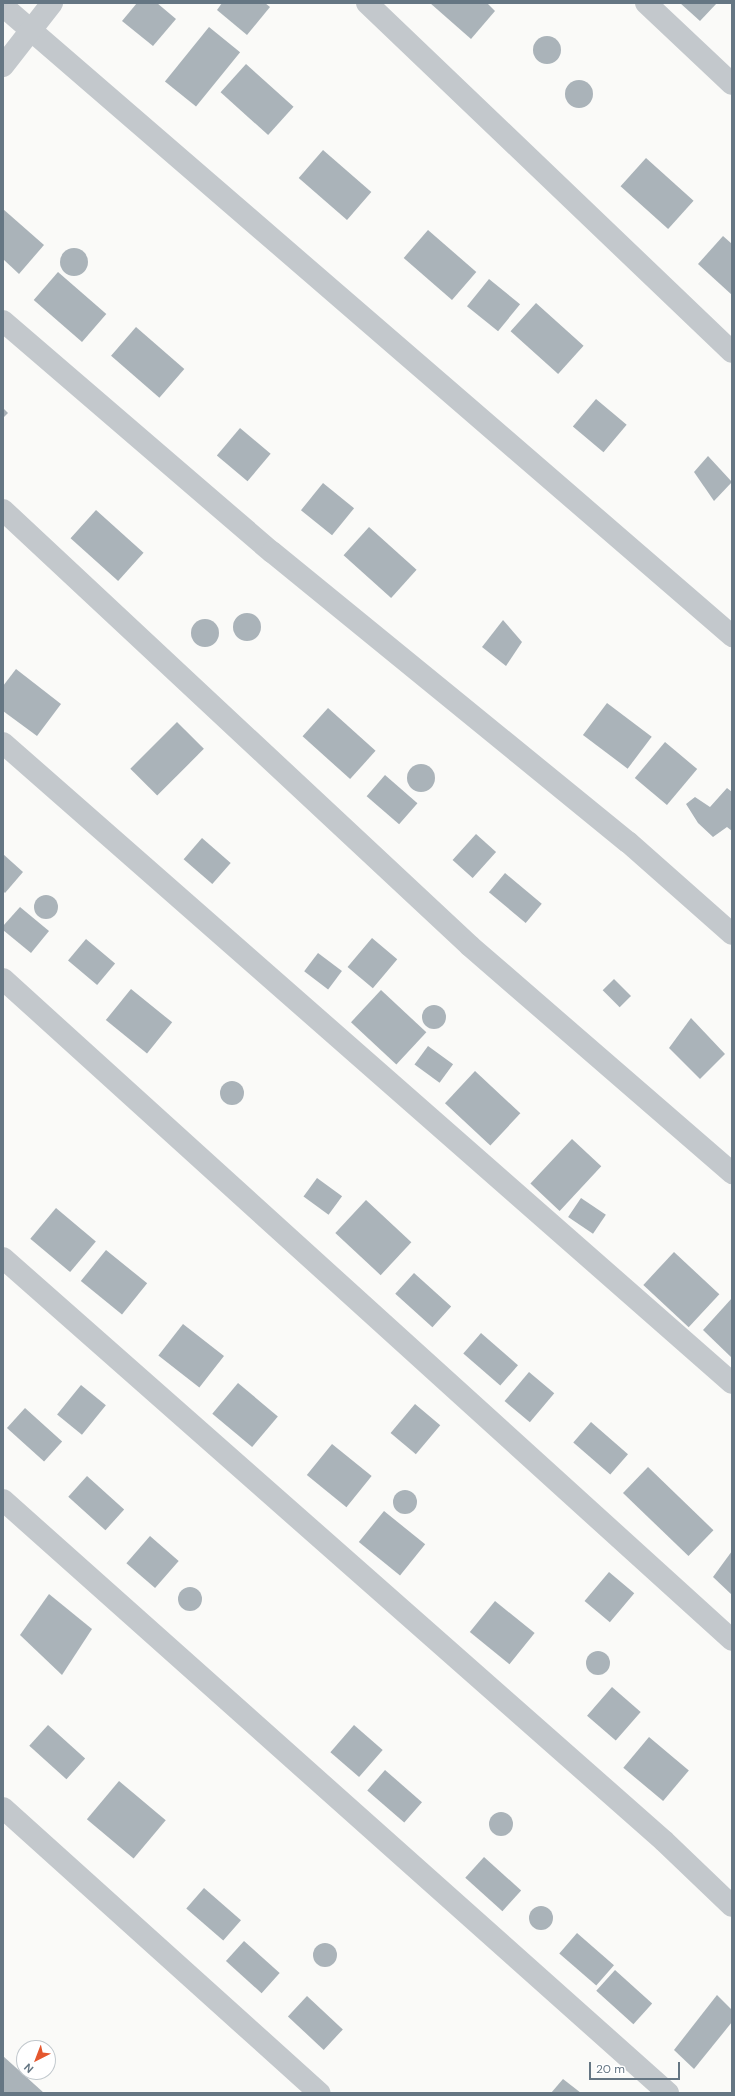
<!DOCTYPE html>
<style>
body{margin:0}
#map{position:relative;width:735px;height:2096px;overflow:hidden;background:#fafaf8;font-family:"DM Sans",sans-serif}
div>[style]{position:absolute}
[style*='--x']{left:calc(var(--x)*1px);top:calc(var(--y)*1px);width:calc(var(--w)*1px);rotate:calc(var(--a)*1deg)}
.building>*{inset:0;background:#aab3b9;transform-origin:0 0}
.round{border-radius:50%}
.street>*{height:22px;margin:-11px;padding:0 11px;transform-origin:11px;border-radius:11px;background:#c3c8cc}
span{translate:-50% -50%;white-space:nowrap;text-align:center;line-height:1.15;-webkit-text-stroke:4px #fff;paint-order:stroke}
.frame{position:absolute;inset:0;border:4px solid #657683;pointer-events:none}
.north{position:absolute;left:16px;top:2040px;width:40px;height:40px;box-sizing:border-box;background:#fff;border:1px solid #c1c8cd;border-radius:50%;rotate:222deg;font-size:11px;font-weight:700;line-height:16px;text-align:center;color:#657683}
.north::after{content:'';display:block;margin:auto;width:14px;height:18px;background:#e4572e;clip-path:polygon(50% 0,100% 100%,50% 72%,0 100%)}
.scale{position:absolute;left:589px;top:2062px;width:91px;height:18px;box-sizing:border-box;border:2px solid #657683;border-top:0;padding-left:5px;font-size:12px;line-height:14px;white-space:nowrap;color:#657683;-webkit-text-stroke:3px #fff;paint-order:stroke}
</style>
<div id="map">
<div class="building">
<div style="clip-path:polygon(137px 3px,157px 3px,176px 19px,153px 46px,122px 21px)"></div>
<div style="clip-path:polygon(222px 3px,265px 3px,270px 7px,247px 35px,217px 10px)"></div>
<div style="clip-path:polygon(430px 3px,487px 3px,495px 11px,471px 39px)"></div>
<div style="clip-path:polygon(680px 3px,717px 3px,700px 21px)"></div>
<div style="left:209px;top:27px;width:40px;height:70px;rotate:39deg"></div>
<div class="round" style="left:533px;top:36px;width:28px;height:28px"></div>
<div style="left:246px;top:64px;width:64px;height:38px;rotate:42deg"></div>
<div class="round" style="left:565px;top:80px;width:28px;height:28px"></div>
<div style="left:323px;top:150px;width:64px;height:37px;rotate:41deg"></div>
<div style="left:646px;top:158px;width:64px;height:38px;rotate:42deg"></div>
<div style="clip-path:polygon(3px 209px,44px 245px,19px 274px,3px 259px)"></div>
<div style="left:428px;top:230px;width:64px;height:37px;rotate:41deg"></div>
<div style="clip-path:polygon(723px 236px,732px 244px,732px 295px,698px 264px)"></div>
<div class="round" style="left:60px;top:248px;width:28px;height:28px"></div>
<div style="left:58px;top:272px;width:64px;height:37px;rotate:41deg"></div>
<div style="left:489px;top:279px;width:40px;height:35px;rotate:39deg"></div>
<div style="left:536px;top:303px;width:64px;height:38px;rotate:42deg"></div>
<div style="left:136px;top:327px;width:64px;height:38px;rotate:41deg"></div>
<div style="left:596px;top:399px;width:40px;height:36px;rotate:40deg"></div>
<div style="clip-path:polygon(3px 408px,8px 413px,3px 418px)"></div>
<div style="left:240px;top:428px;width:40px;height:36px;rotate:40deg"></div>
<div style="clip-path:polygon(708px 456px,732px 482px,714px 501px,694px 472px)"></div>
<div style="left:323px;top:483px;width:40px;height:35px;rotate:39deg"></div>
<div style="left:96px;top:510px;width:64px;height:38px;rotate:42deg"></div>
<div style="left:369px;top:527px;width:64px;height:38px;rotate:42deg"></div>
<div class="round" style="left:233px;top:613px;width:28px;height:28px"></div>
<div class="round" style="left:191px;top:619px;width:28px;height:28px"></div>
<div style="clip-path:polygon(503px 620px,522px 642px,506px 666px,482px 647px)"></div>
<div style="clip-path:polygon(16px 669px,61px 704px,37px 736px,3px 711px,3px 686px)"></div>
<div style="left:607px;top:703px;width:56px;height:40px;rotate:37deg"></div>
<div style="left:328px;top:708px;width:64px;height:38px;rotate:42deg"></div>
<div style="left:177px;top:722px;width:38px;height:66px;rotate:45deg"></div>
<div style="left:665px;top:742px;width:42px;height:47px;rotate:40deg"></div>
<div class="round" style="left:407px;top:764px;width:28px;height:28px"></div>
<div style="left:385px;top:775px;width:43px;height:28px;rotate:41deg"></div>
<div style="clip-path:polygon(727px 788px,732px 792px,732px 831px,727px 827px,713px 837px,698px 823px,686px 804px,695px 797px,710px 807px)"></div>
<div style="left:476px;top:834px;width:27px;height:35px;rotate:42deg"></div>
<div style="left:202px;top:838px;width:38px;height:28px;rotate:41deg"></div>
<div style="clip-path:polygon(3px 854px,23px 872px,5px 893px,3px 891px)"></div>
<div style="left:505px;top:873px;width:48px;height:25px;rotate:40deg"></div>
<div class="round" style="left:34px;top:895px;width:24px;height:24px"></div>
<div style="clip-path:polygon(20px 907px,49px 931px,31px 953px,3px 930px,3px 926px)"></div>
<div style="left:372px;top:938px;width:33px;height:38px;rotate:40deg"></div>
<div style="left:86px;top:939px;width:38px;height:28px;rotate:40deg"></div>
<div style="left:318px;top:953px;width:30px;height:23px;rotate:37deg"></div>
<div style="left:614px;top:979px;width:24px;height:16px;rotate:45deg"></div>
<div style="left:131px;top:989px;width:53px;height:40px;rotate:39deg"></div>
<div style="left:381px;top:990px;width:62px;height:44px;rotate:43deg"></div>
<div class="round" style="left:422px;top:1005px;width:24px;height:24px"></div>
<div style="clip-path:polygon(691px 1018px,725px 1054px,700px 1079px,669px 1048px)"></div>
<div style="left:428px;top:1046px;width:31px;height:23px;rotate:36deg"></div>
<div style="left:475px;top:1071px;width:62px;height:44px;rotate:43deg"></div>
<div class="round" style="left:220px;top:1081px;width:24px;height:24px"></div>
<div style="left:572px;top:1139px;width:40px;height:61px;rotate:43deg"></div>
<div style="left:317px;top:1178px;width:31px;height:23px;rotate:36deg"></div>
<div style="left:581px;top:1198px;width:30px;height:23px;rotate:34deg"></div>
<div style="left:366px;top:1200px;width:62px;height:45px;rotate:43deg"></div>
<div style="left:56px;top:1208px;width:52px;height:40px;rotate:40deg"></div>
<div style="left:106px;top:1250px;width:53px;height:40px;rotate:39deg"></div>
<div style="left:674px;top:1252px;width:62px;height:45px;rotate:43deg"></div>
<div style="left:414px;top:1273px;width:50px;height:28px;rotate:42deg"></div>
<div style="clip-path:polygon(732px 1298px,732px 1358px,703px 1330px)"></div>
<div style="left:183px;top:1324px;width:52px;height:40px;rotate:38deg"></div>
<div style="left:481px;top:1333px;width:49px;height:27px;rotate:41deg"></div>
<div style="left:529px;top:1372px;width:33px;height:38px;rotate:40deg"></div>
<div style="left:238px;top:1383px;width:52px;height:40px;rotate:40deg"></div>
<div style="left:81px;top:1385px;width:32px;height:38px;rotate:39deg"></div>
<div style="left:415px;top:1404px;width:33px;height:38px;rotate:40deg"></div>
<div style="left:25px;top:1408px;width:50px;height:27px;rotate:42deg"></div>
<div style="left:591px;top:1422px;width:49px;height:27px;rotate:41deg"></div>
<div style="left:332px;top:1444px;width:51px;height:40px;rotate:39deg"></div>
<div style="left:648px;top:1467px;width:91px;height:36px;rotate:44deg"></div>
<div style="left:87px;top:1476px;width:50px;height:28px;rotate:42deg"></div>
<div class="round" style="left:393px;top:1490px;width:24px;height:24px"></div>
<div style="left:384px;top:1511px;width:53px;height:40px;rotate:39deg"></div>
<div style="left:150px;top:1536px;width:38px;height:36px;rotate:41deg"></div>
<div style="clip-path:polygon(732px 1551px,732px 1595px,713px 1577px)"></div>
<div style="left:609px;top:1572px;width:33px;height:38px;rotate:40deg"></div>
<div class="round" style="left:178px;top:1587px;width:24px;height:24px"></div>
<div style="clip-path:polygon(49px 1594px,92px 1629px,62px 1675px,20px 1635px)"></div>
<div style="left:495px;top:1601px;width:51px;height:40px;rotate:39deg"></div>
<div class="round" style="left:586px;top:1651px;width:24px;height:24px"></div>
<div style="left:612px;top:1687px;width:38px;height:38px;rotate:41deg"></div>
<div style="left:48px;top:1725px;width:50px;height:28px;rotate:42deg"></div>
<div style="left:354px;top:1725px;width:38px;height:36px;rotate:41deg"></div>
<div style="left:649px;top:1737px;width:52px;height:40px;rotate:40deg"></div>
<div style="left:385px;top:1770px;width:49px;height:27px;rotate:41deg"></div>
<div style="left:119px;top:1781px;width:61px;height:50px;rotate:40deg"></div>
<div class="round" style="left:489px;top:1812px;width:24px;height:24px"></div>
<div style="left:484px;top:1857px;width:50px;height:28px;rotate:42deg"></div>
<div style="left:204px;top:1888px;width:49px;height:27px;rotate:41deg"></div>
<div class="round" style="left:529px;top:1906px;width:24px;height:24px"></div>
<div style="left:577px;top:1933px;width:49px;height:27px;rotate:41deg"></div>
<div style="left:244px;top:1941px;width:48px;height:27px;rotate:42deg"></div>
<div class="round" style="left:313px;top:1943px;width:24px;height:24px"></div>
<div style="left:615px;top:1970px;width:50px;height:28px;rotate:42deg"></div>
<div style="clip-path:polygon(717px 1995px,732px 2010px,732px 2022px,694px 2069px,674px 2050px)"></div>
<div style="left:307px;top:1996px;width:49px;height:28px;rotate:43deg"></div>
<div style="clip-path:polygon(3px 2056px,44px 2093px,3px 2093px)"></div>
<div style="clip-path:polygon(563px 2079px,581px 2093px,551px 2093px)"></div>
</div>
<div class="street">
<div style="--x:367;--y:3;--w:505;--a:43.72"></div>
<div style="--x:646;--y:3;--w:118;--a:43.3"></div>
<div style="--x:3;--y:6;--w:964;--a:40.83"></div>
<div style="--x:3;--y:66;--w:80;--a:-52.1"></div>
<div style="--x:3;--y:321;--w:355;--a:40.7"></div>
<div style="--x:272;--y:552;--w:459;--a:39.2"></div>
<div style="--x:628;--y:842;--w:139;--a:41.5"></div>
<div style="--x:3;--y:510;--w:639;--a:43.03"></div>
<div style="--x:470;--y:946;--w:347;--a:40.9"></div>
<div style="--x:3;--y:743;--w:970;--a:41.28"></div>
<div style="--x:3;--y:979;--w:984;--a:42.2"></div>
<div style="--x:3;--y:1258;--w:881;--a:41.41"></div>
<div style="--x:664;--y:1841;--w:94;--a:43.7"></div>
<div style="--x:3;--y:1500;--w:891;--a:41.72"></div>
<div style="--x:3;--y:1808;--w:426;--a:42"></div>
</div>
<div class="frame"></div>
<div class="north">N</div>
<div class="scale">20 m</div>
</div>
